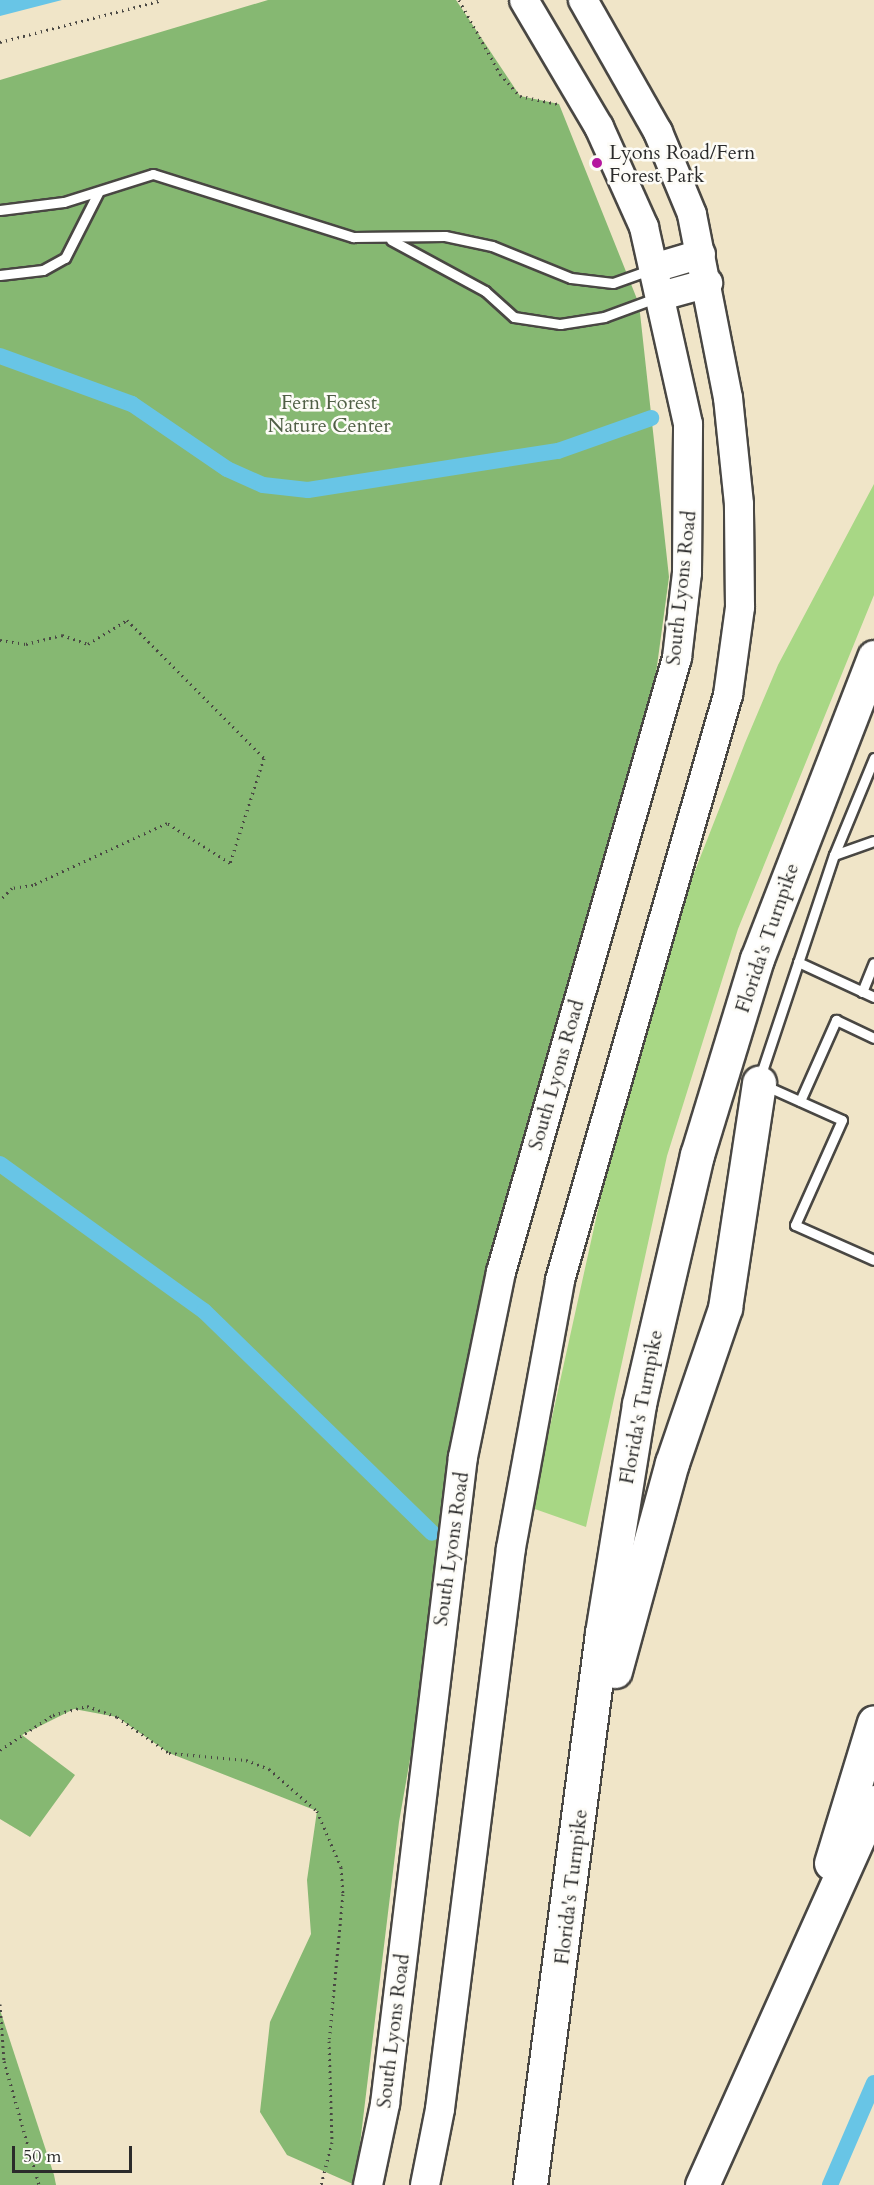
<!DOCTYPE html>
<style>
body{margin:0}
#map{position:relative;width:874px;height:2185px;overflow:hidden;background:#f0e5c8;font-family:Cardo,serif}
div>[style]{position:absolute}
[style*='--x']{left:calc(var(--x)*1px);top:calc(var(--y)*1px);width:calc(var(--w)*1px);rotate:calc(var(--a)*1deg)}
.green>*{inset:0;background:#a8d785}
.forest>*{inset:0;background:#86b872}
.water>*{inset:0;background:#68c5e6}
.canal>*{height:16px;margin:-8px;padding:0 8px;transform-origin:8px;border-radius:8px;background:#68c5e6}
.path>*{height:3px;margin-top:-1.5px;transform-origin:0;background:repeating-linear-gradient(90deg,#494743 0 1.5px,transparent 0 6px)}
.roads{filter:drop-shadow(2px 0 #494743) drop-shadow(-2px 0 #494743) drop-shadow(0 2px #494743) drop-shadow(0 -2px #494743)}
.service>*{height:9px;margin:-4.5px;padding:0 4.5px;transform-origin:4.5px;border-radius:4.5px;background:#fff}
.primary>*{height:28px;margin:-14px;padding:0 14px;transform-origin:14px;border-radius:14px;background:#fff}
.motorway>*{height:33px;margin:-16.5px;padding:0 16.5px;transform-origin:16.5px;border-radius:16.5px;background:#fff}
.dots>*{width:16px;height:16px;translate:-50% -50%;box-sizing:border-box;border:3px solid #fdfcf7;border-radius:50%}
span{translate:-50% -50%;white-space:nowrap;text-align:center;line-height:1.15;-webkit-text-stroke:5px #fdfcf7;paint-order:stroke}
.poi-label{font-size:20px;color:#2b2b2b}
.left{translate:0 -50%;text-align:left}
.park-label{font-size:20px;color:#505f46}
.street-label{font-size:20px;color:#2b2b2b}
.scale{position:absolute;left:12px;top:2146px;width:120px;height:27px;box-sizing:border-box;border:3px solid #2b2b2b;border-top:0;padding-left:8px;font-size:18px;line-height:21px;white-space:nowrap;color:#2b2b2b;-webkit-text-stroke:4px #fdfcf7;paint-order:stroke}
</style>
<div id="map">
<div class="green">
<div style="clip-path:polygon(874px 484px,874px 595px,738px 929px,667px 1156px,586px 1527px,532px 1508px,609px 1160px,680px 909px,745px 743px,778px 665px)"></div>
</div>
<div class="forest">
<div style="clip-path:polygon(268px 0,456px 0,520px 96px,559px 104px,639px 304px,669px 577px,652px 703px,463px 1457px,399px 1822px,355px 2185px,287px 2155px,260px 2112px,270px 2022px,311px 1934px,307px 1880px,317px 1811px,169px 1753px,117px 1717px,74px 1709px,22px 1735px,75px 1775px,30px 1837px,0 1819px,0 80px)"></div>
<div style="clip-path:polygon(0 2010px,54px 2175px,56px 2185px,0 2185px)"></div>
</div>
<div class="water">
<div style="clip-path:polygon(0 0,62px 0,0 16px)"></div>
</div>
<div class="canal">
<div style="--x:0;--y:356;--w:140;--a:20"></div>
<div style="--x:132;--y:404;--w:115;--a:34.4"></div>
<div style="--x:227;--y:469;--w:39;--a:24"></div>
<div style="--x:263;--y:485;--w:45;--a:6.3"></div>
<div style="--x:308;--y:490;--w:253;--a:-8.9"></div>
<div style="--x:558;--y:451;--w:99;--a:-19.5"></div>
<div style="--x:0;--y:1164;--w:251;--a:35.8"></div>
<div style="--x:204;--y:1311;--w:318;--a:44.2"></div>
<div style="--x:830;--y:2185;--w:111;--a:-66.7"></div>
</div>
<div class="path">
<div style="--x:459;--y:0;--w:85;--a:61"></div>
<div style="--x:500;--y:74;--w:30;--a:48"></div>
<div style="--x:520;--y:96;--w:40;--a:12"></div>
<div style="--x:0;--y:42;--w:167;--a:-14.5"></div>
<div style="--x:0;--y:640;--w:26;--a:9"></div>
<div style="--x:26;--y:644;--w:37;--a:-14"></div>
<div style="--x:62;--y:635;--w:28;--a:19"></div>
<div style="--x:88;--y:644;--w:46;--a:-31.6"></div>
<div style="--x:127;--y:620;--w:194;--a:45.2"></div>
<div style="--x:264;--y:758;--w:110;--a:107.9"></div>
<div style="--x:230;--y:863;--w:75;--a:-147.6"></div>
<div style="--x:167;--y:823;--w:148;--a:155.2"></div>
<div style="--x:33;--y:885;--w:21;--a:172"></div>
<div style="--x:12;--y:888;--w:17;--a:135"></div>
<div style="--x:0;--y:1750;--w:64;--a:-33.4"></div>
<div style="--x:53;--y:1715;--w:35;--a:-15"></div>
<div style="--x:87;--y:1706;--w:32;--a:20"></div>
<div style="--x:117;--y:1717;--w:63;--a:34.7"></div>
<div style="--x:169;--y:1753;--w:77;--a:5.2"></div>
<div style="--x:246;--y:1760;--w:25;--a:21"></div>
<div style="--x:269;--y:1769;--w:64;--a:41.2"></div>
<div style="--x:317;--y:1811;--w:61;--a:66.8"></div>
<div style="--x:341;--y:1867;--w:27;--a:86"></div>
<div style="--x:343;--y:1894;--w:148;--a:95.4"></div>
<div style="--x:329;--y:2041;--w:101;--a:88.3"></div>
<div style="--x:332;--y:2142;--w:44;--a:104.3"></div>
<div style="--x:0;--y:2004;--w:57;--a:86"></div>
<div style="--x:4;--y:2061;--w:129;--a:74.2"></div>
</div>
<div class="roads">
<div class="service">
<div style="--x:0;--y:210;--w:64;--a:-7.1"></div>
<div style="--x:64;--y:202;--w:93;--a:-17.5"></div>
<div style="--x:153;--y:174;--w:210;--a:17.5"></div>
<div style="--x:353;--y:237;--w:92;--a:-0.6"></div>
<div style="--x:445;--y:236;--w:48;--a:12"></div>
<div style="--x:492;--y:246;--w:85;--a:22.1"></div>
<div style="--x:571;--y:278;--w:42;--a:6.8"></div>
<div style="--x:613;--y:283;--w:41;--a:-19.7"></div>
<div style="--x:391;--y:240;--w:107;--a:28.5"></div>
<div style="--x:485;--y:291;--w:39;--a:42"></div>
<div style="--x:514;--y:317;--w:47;--a:8.7"></div>
<div style="--x:560;--y:324;--w:45;--a:-9"></div>
<div style="--x:604;--y:317;--w:55;--a:-20.1"></div>
<div style="--x:0;--y:275;--w:43;--a:-6.6"></div>
<div style="--x:43;--y:270;--w:25;--a:-29"></div>
<div style="--x:65;--y:258;--w:73;--a:-63.1"></div>
<div style="--x:834;--y:855;--w:42;--a:-19.3"></div>
<div style="--x:798;--y:962;--w:84;--a:24.7"></div>
<div style="--x:862;--y:992;--w:31;--a:-68"></div>
<div style="--x:760;--y:1077;--w:234;--a:-71.6"></div>
<div style="--x:834;--y:855;--w:105;--a:-67.6"></div>
<div style="--x:766;--y:1086;--w:83;--a:24.1"></div>
<div style="--x:842;--y:1120;--w:115;--a:114.1"></div>
<div style="--x:795;--y:1225;--w:86;--a:23.9"></div>
<div style="--x:800;--y:1101;--w:89;--a:-66"></div>
<div style="--x:836;--y:1020;--w:42;--a:25.3"></div>
</div>
<div class="primary">
<div style="--x:654;--y:268;--w:49;--a:-16.6"></div>
<div style="--x:661;--y:296;--w:49;--a:-15.5"></div>
<div style="--x:368;--y:2185;--w:83;--a:-78.1"></div>
<div style="--x:385;--y:2104;--w:652;--a:-83.13"></div>
<div style="--x:463;--y:1457;--w:189;--a:-78.4"></div>
<div style="--x:501;--y:1272;--w:639;--a:-74.01"></div>
<div style="--x:677;--y:658;--w:86;--a:-83.3"></div>
<div style="--x:687;--y:573;--w:149;--a:-89.6"></div>
<div style="--x:688;--y:424;--w:202;--a:-102.6"></div>
<div style="--x:644;--y:227;--w:110;--a:-114.2"></div>
<div style="--x:599;--y:127;--w:147;--a:-120.6"></div>
<div style="--x:425;--y:2185;--w:77;--a:-78.8"></div>
<div style="--x:440;--y:2109;--w:565;--a:-82.79"></div>
<div style="--x:511;--y:1548;--w:272;--a:-79.6"></div>
<div style="--x:560;--y:1280;--w:609;--a:-73.98"></div>
<div style="--x:728;--y:695;--w:89;--a:-82.2"></div>
<div style="--x:740;--y:607;--w:103;--a:-90.6"></div>
<div style="--x:739;--y:504;--w:107;--a:-95.9"></div>
<div style="--x:728;--y:398;--w:187;--a:-101.1"></div>
<div style="--x:692;--y:214;--w:89;--a:-112.5"></div>
<div style="--x:658;--y:132;--w:152;--a:-119.6"></div>
</div>
<div class="motorway">
<div style="--x:615;--y:1671;--w:216;--a:-74.7"></div>
<div style="--x:672;--y:1463;--w:164;--a:-71.1"></div>
<div style="--x:725;--y:1308;--w:228;--a:-81.4"></div>
<div style="--x:831;--y:1863;--w:147;--a:-73"></div>
<div style="--x:530;--y:2185;--w:557;--a:-82.57"></div>
<div style="--x:602;--y:1633;--w:232;--a:-80.8"></div>
<div style="--x:639;--y:1404;--w:256;--a:-76.9"></div>
<div style="--x:697;--y:1155;--w:205;--a:-73"></div>
<div style="--x:757;--y:959;--w:324;--a:-68.8"></div>
<div style="--x:702;--y:2185;--w:420;--a:-65.8"></div>
</div>
</div>
<div class="dots">
<div style="left:597px;top:163px;background:#b5179e"></div>
</div>
<div class="poi-label">
<span class="left" style="left:609px;top:164px">Lyons Road/Fern<br>Forest Park</span>
</div>
<div class="park-label">
<span style="left:329px;top:414px">Fern Forest<br>Nature Center</span>
</div>
<div class="street-label">
<span style="left:681px;top:588px;rotate:-84deg">South Lyons Road</span>
<span style="left:767px;top:938px;rotate:-71deg">Florida's Turnpike</span>
<span style="left:556px;top:1075px;rotate:-74deg">South Lyons Road</span>
<span style="left:641px;top:1407px;rotate:-79deg">Florida's Turnpike</span>
<span style="left:451px;top:1549px;rotate:-82deg">South Lyons Road</span>
<span style="left:571px;top:1887px;rotate:-83deg">Florida's Turnpike</span>
<span style="left:393px;top:2031px;rotate:-83deg">South Lyons Road</span>
</div>
<div class="scale">50 m</div>
</div>
